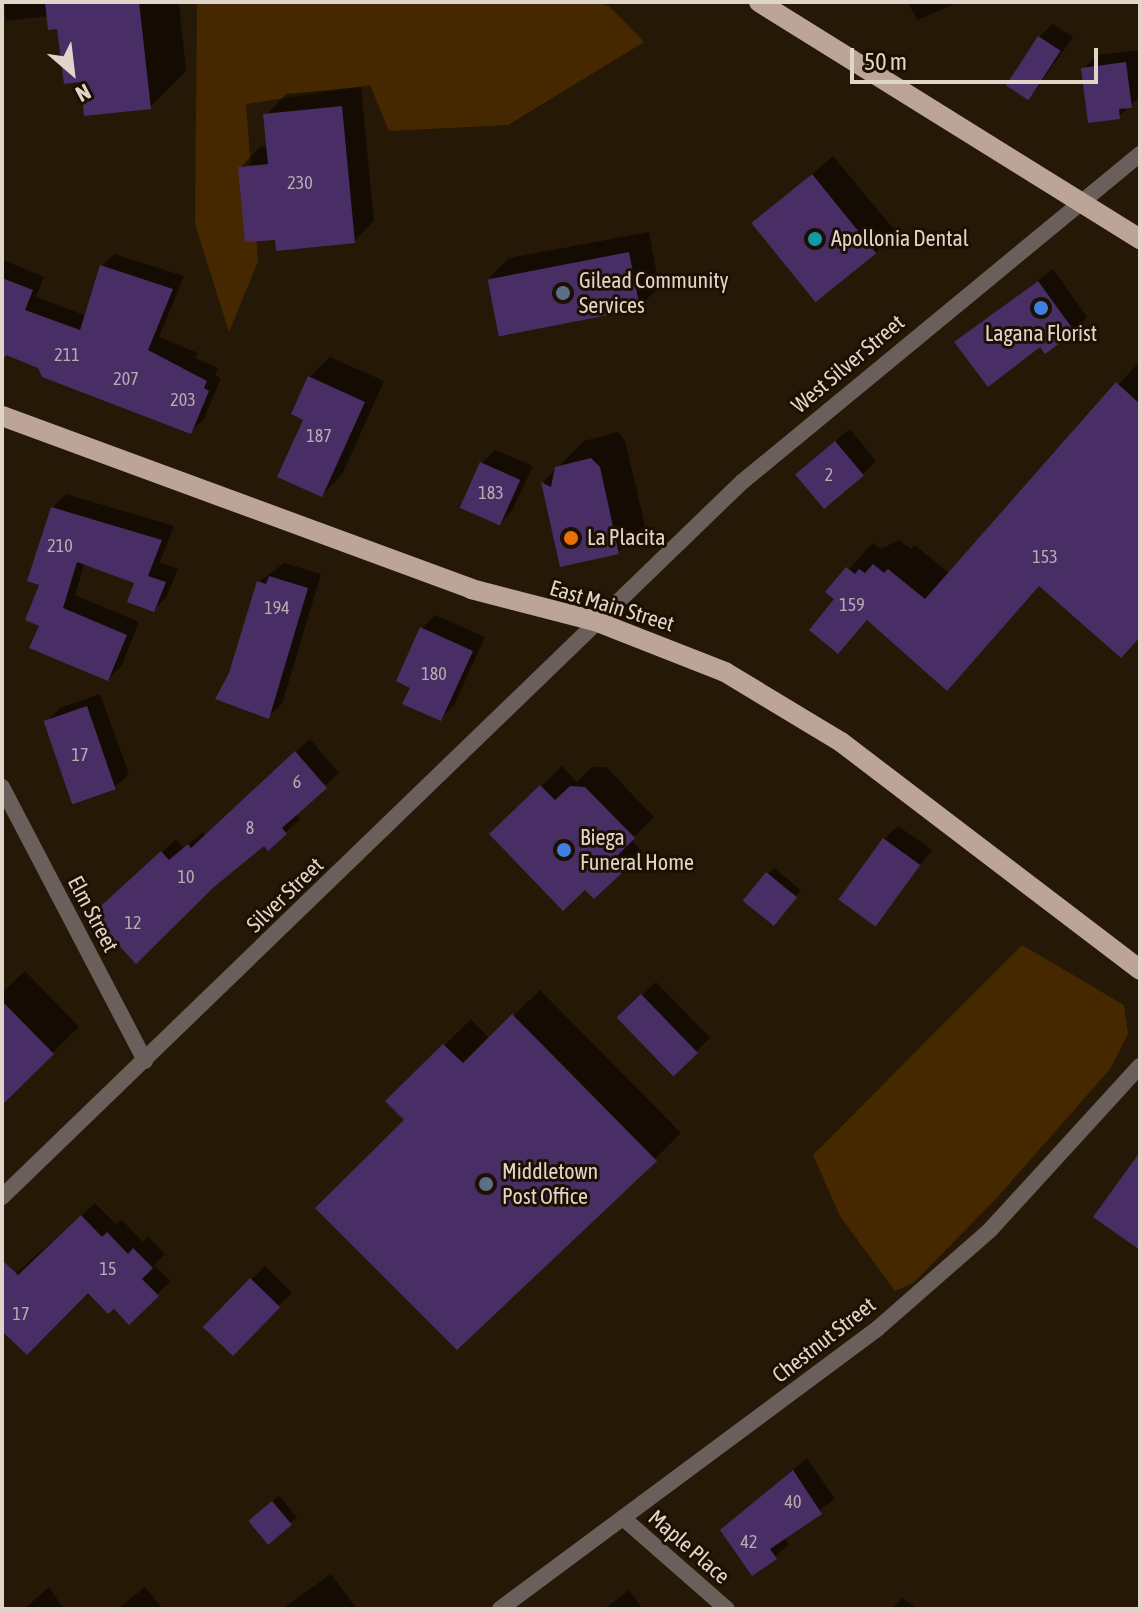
<!DOCTYPE html>
<style>
body{margin:0}
#map{position:relative;width:1142px;height:1611px;overflow:hidden;background:#261806;font-family:"Asap Condensed",sans-serif}
div>[style]{position:absolute}
[style*='--x']{left:calc(var(--x)*1px);top:calc(var(--y)*1px);width:calc(var(--w)*1px);rotate:calc(var(--a)*1deg)}
.green>*{inset:0;background:#452800}
.shadow>*{inset:0;background:#0007;transform-origin:0 0}
.building>*{inset:0;background:#482e65;transform-origin:0 0}
.street>*{height:16px;margin:-8px;padding:0 8px;transform-origin:8px;border-radius:8px;background:#6a5f5a}
.primary>*{height:20px;margin:-10px;padding:0 10px;transform-origin:10px;border-radius:10px;background:#bca499}
.dots>*{width:22px;height:22px;translate:-50% -50%;box-sizing:border-box;border:4px solid #1d0f01;border-radius:50%}
span{translate:-50% -50%;white-space:nowrap;text-align:center;line-height:1.15;-webkit-text-stroke:6px #1d0f01;paint-order:stroke}
.number-label{font-size:18px;color:#b9abb0}
.number-label span{-webkit-text-stroke-width:0}
.poi-label{font-size:22px;color:#dfd5c9}
.left{translate:0 -50%;text-align:left}
.street-label{font-size:22px;color:#dfd5c9}
.frame{position:absolute;inset:0;border:4px solid #dfd5c9;pointer-events:none}
.north{position:absolute;left:32px;top:32px;width:80px;height:80px;-webkit-text-stroke:6px #1d0f01;paint-order:stroke;rotate:152deg;font-size:22px;font-weight:700;line-height:32px;text-align:center;color:#dfd5c9}
.north::after{content:'';display:block;margin:auto;width:28px;height:36px;background:#dfd5c9;clip-path:polygon(50% 0,100% 100%,50% 72%,0 100%)}
.scale{position:absolute;left:850px;top:48px;width:248px;height:36px;box-sizing:border-box;border:4px solid #dfd5c9;border-top:0;padding-left:10px;font-size:24px;line-height:28px;white-space:nowrap;color:#dfd5c9;-webkit-text-stroke:6px #1d0f01;paint-order:stroke}
</style>
<div id="map">
<div class="green">
<div style="clip-path:polygon(197px 2px,596px 2px,610px 7px,644px 42px,508px 125px,389px 131px,370px 85px,246px 104px,258px 261px,229px 332px,195px 224px)"></div>
<div style="clip-path:polygon(1022px 945px,1124px 1005px,1128px 1034px,1110px 1069px,995px 1200px,913px 1283px,895px 1291px,840px 1216px,813px 1155px)"></div>
</div>
<div class="shadow">
<div style="clip-path:polygon(4px 2px,179px 2px,186px 71px,150px 107px,82px 80px,59px 26px,49px 16px,6px 21px)"></div>
<div style="clip-path:polygon(907px 2px,959px 2px,918px 20px)"></div>
<div style="clip-path:polygon(1053px 24px,1073px 37px,1030px 98px,1039px 37px)"></div>
<div style="clip-path:polygon(1139px 50px,1140px 96px,1119px 117px,1083px 69px,1097px 55px)"></div>
<div style="clip-path:polygon(361px 87px,374px 221px,354px 241px,277px 238px,240px 168px,260px 147px,268px 147px,266px 115px,286px 94px)"></div>
<div style="clip-path:polygon(833px 156px,896px 232px,876px 252px,755px 224px)"></div>
<div style="clip-path:polygon(649px 232px,659px 287px,639px 307px,489px 278px,509px 258px)"></div>
<div style="clip-path:polygon(114px 254px,184px 276px,159px 337px,198px 353px,195px 358px,218px 368px,215px 375px,221px 378px,204px 419px,191px 431px,2px 352px,3px 260px,44px 277px,36px 297px,87px 316px,102px 266px)"></div>
<div style="clip-path:polygon(1053px 269px,1087px 317px,1074px 331px,1041px 344px,956px 342px)"></div>
<div style="clip-path:polygon(330px 357px,384px 381px,342px 475px,322px 495px,306px 419px,309px 377px)"></div>
<div style="clip-path:polygon(1140px 361px,1140px 637px,1040px 584px,947px 688px,869px 619px,838px 652px,837px 599px,828px 592px,873px 543px,881px 549px,899px 540px,911px 549px,915px 545px,950px 574px)"></div>
<div style="clip-path:polygon(850px 429px,876px 461px,862px 475px,811px 461px)"></div>
<div style="clip-path:polygon(618px 432px,625px 441px,645px 525px,618px 552px,562px 565px,543px 482px,584px 441px)"></div>
<div style="clip-path:polygon(495px 450px,533px 466px,513px 509px,500px 523px,482px 463px)"></div>
<div style="clip-path:polygon(66px 494px,174px 526px,160px 562px,178px 569px,167px 596px,154px 610px,137px 582px,85px 562px,75px 595px,139px 622px,122px 665px,108px 679px,42px 625px,52px 508px)"></div>
<div style="clip-path:polygon(284px 563px,321px 574px,282px 704px,268px 717px,231px 674px,259px 582px)"></div>
<div style="clip-path:polygon(435px 615px,485px 637px,454px 705px,440px 719px,412px 687px,422px 628px)"></div>
<div style="clip-path:polygon(100px 694px,129px 774px,115px 787px,46px 722px,60px 708px)"></div>
<div style="clip-path:polygon(310px 739px,339px 773px,295px 814px,300px 819px,268px 848px,264px 843px,107px 902px,176px 839px,184px 848px,203px 832px,206px 836px)"></div>
<div style="clip-path:polygon(562px 766px,577px 782px,592px 767px,606px 767px,654px 817px,631px 840px,641px 850px,621px 870px,585px 887px,492px 834px)"></div>
<div style="clip-path:polygon(898px 826px,932px 850px,874px 923px,884px 839px)"></div>
<div style="clip-path:polygon(774px 868px,801px 890px,780px 916px,768px 874px)"></div>
<div style="clip-path:polygon(25px 971px,79px 1027px,2px 1102px,2px 993px)"></div>
<div style="left:656px;top:982px;width:78px;height:51px;rotate:46deg"></div>
<div style="clip-path:polygon(540px 990px,681px 1133px,655px 1159px,407px 1120px,388px 1101px,471px 1019px,490px 1039px)"></div>
<div style="clip-path:polygon(95px 1203px,116px 1224px,122px 1220px,143px 1242px,148px 1236px,165px 1254px,154px 1265px,171px 1281px,129px 1322px,88px 1291px,2px 1328px,2px 1286px)"></div>
<div style="left:265px;top:1266px;width:38px;height:85px;rotate:45deg"></div>
<div style="clip-path:polygon(807px 1458px,835px 1499px,784px 1537px,789px 1544px,775px 1557px,722px 1530px)"></div>
<div style="clip-path:polygon(279px 1496px,297px 1517px,269px 1542px,257px 1515px)"></div>
<div style="clip-path:polygon(331px 1574px,357px 1609px,282px 1609px)"></div>
<div style="clip-path:polygon(49px 1587px,64px 1609px,24px 1609px)"></div>
<div style="clip-path:polygon(145px 1587px,163px 1609px,117px 1609px)"></div>
<div style="clip-path:polygon(629px 1590px,643px 1609px,604px 1609px)"></div>
<div style="clip-path:polygon(902px 1598px,918px 1609px,892px 1609px)"></div>
</div>
<div class="building">
<div style="clip-path:polygon(45px 2px,139px 2px,151px 109px,84px 116px,81px 82px,64px 84px,57px 29px,48px 30px)"></div>
<div style="left:1038px;top:36px;width:27px;height:59px;rotate:33deg"></div>
<div style="clip-path:polygon(1126px 62px,1132px 108px,1119px 109px,1120px 119px,1088px 123px,1081px 68px)"></div>
<div style="clip-path:polygon(342px 106px,355px 243px,276px 251px,275px 240px,245px 242px,238px 167px,268px 164px,263px 114px)"></div>
<div style="left:812px;top:174px;width:102px;height:78px;rotate:51deg"></div>
<div style="left:629px;top:252px;width:58px;height:144px;rotate:79deg"></div>
<div style="clip-path:polygon(100px 265px,173px 289px,148px 350px,207px 381px,204px 388px,209px 391px,191px 434px,42px 377px,38px 368px,6px 355px,2px 363px,2px 278px,33px 290px,25px 310px,80px 330px)"></div>
<div style="clip-path:polygon(1038px 281px,1075px 332px,1045px 354px,1040px 347px,988px 387px,954px 342px)"></div>
<div style="clip-path:polygon(308px 376px,365px 402px,322px 497px,277px 477px,303px 420px,291px 414px)"></div>
<div style="clip-path:polygon(1116px 382px,1140px 404px,1140px 637px,1121px 658px,1039px 586px,947px 691px,867px 620px,838px 654px,809px 630px,834px 599px,825px 592px,846px 567px,855px 574px,859px 569px,865px 573px,873px 564px,884px 573px,888px 569px,925px 599px)"></div>
<div style="left:835px;top:441px;width:45px;height:52px;rotate:50deg"></div>
<div style="clip-path:polygon(591px 458px,600px 467px,619px 554px,560px 567px,541px 482px,551px 487px,555px 467px)"></div>
<div style="left:480px;top:462px;width:44px;height:50px;rotate:24deg"></div>
<div style="clip-path:polygon(51px 507px,162px 540px,148px 576px,166px 582px,154px 612px,127px 602px,134px 583px,77px 562px,63px 608px,127px 635px,108px 681px,29px 648px,39px 626px,25px 620px,39px 585px,27px 581px)"></div>
<div style="clip-path:polygon(269px 576px,308px 588px,269px 719px,215px 699px,229px 673px,257px 581px,266px 584px)"></div>
<div style="clip-path:polygon(420px 627px,473px 651px,441px 721px,402px 704px,410px 688px,396px 681px)"></div>
<div style="left:87px;top:706px;width:88px;height:46px;rotate:71deg"></div>
<div style="clip-path:polygon(295px 751px,327px 788px,282px 828px,287px 834px,268px 851px,264px 846px,214px 887px,136px 964px,91px 915px,161px 851px,169px 860px,188px 844px,191px 848px)"></div>
<div style="clip-path:polygon(540px 785px,555px 800px,570px 786px,585px 787px,635px 838px,612px 861px,623px 872px,594px 899px,585px 890px,563px 911px,489px 834px)"></div>
<div style="left:883px;top:838px;width:46px;height:76px;rotate:36deg"></div>
<div style="left:766px;top:872px;width:40px;height:37px;rotate:39deg"></div>
<div style="left:641px;top:994px;width:82px;height:34px;rotate:46deg"></div>
<div style="clip-path:polygon(2px 1001px,54px 1054px,2px 1105px)"></div>
<div style="clip-path:polygon(512px 1014px,657px 1161px,457px 1350px,315px 1208px,404px 1120px,385px 1101px,443px 1044px,463px 1063px)"></div>
<div style="clip-path:polygon(1140px 1152px,1140px 1250px,1093px 1217px)"></div>
<div style="clip-path:polygon(81px 1215px,102px 1237px,107px 1232px,128px 1254px,133px 1248px,153px 1268px,142px 1279px,159px 1296px,129px 1325px,114px 1309px,108px 1314px,88px 1293px,27px 1355px,2px 1331px,2px 1260px,18px 1275px)"></div>
<div style="left:250px;top:1278px;width:42px;height:68px;rotate:44deg"></div>
<div style="clip-path:polygon(793px 1470px,822px 1514px,770px 1549px,777px 1559px,752px 1576px,720px 1530px)"></div>
<div style="left:272px;top:1501px;width:31px;height:31px;rotate:50deg"></div>
</div>
<div class="street">
<div style="--x:2;--y:787;--w:309;--a:62.4"></div>
<div style="--x:2;--y:1197;--w:1029;--a:-44.02"></div>
<div style="--x:742;--y:482;--w:516;--a:-39.49"></div>
<div style="--x:623;--y:1518;--w:138;--a:41.2"></div>
<div style="--x:500;--y:1609;--w:470;--a:-36.6"></div>
<div style="--x:877;--y:1329;--w:150;--a:-41.2"></div>
<div style="--x:990;--y:1230;--w:222;--a:-47.6"></div>
</div>
<div class="primary">
<div style="--x:759;--y:2;--w:449;--a:31.9"></div>
<div style="--x:2;--y:416;--w:500;--a:20.2"></div>
<div style="--x:471;--y:589;--w:128;--a:14.5"></div>
<div style="--x:595;--y:621;--w:140;--a:21.4"></div>
<div style="--x:725;--y:672;--w:135;--a:31.1"></div>
<div style="--x:841;--y:742;--w:376;--a:37.3"></div>
</div>
<div class="dots">
<div style="left:815px;top:239px;background:#0f9aa8"></div>
<div style="left:563px;top:293px;background:#5c6f8a"></div>
<div style="left:1041px;top:308px;background:#3f7fe0"></div>
<div style="left:571px;top:538px;background:#e8710a"></div>
<div style="left:564px;top:850px;background:#3f7fe0"></div>
<div style="left:486px;top:1184px;background:#5c6f8a"></div>
</div>
<div class="number-label">
<span style="left:300px;top:183px">230</span>
<span style="left:67px;top:355px">211</span>
<span style="left:126px;top:379px">207</span>
<span style="left:183px;top:400px">203</span>
<span style="left:319px;top:436px">187</span>
<span style="left:829px;top:475px">2</span>
<span style="left:491px;top:493px">183</span>
<span style="left:60px;top:546px">210</span>
<span style="left:1045px;top:557px">153</span>
<span style="left:852px;top:605px">159</span>
<span style="left:277px;top:608px">194</span>
<span style="left:434px;top:674px">180</span>
<span style="left:80px;top:755px">17</span>
<span style="left:297px;top:782px">6</span>
<span style="left:250px;top:828px">8</span>
<span style="left:186px;top:877px">10</span>
<span style="left:133px;top:923px">12</span>
<span style="left:108px;top:1269px">15</span>
<span style="left:21px;top:1314px">17</span>
<span style="left:793px;top:1502px">40</span>
<span style="left:749px;top:1542px">42</span>
</div>
<div class="poi-label">
<span class="left" style="left:831px;top:239px">Apollonia Dental</span>
<span class="left" style="left:579px;top:293px">Gilead Community<br>Services</span>
<span style="left:1041px;top:334px">Lagana Florist</span>
<span class="left" style="left:587px;top:538px">La Placita</span>
<span class="left" style="left:580px;top:850px">Biega<br>Funeral Home</span>
<span class="left" style="left:502px;top:1184px">Middletown<br>Post Office</span>
</div>
<div class="street-label">
<span style="left:848px;top:364px;rotate:-40deg">West Silver Street</span>
<span style="left:612px;top:606px;rotate:17deg">East Main Street</span>
<span style="left:285px;top:895px;rotate:-44deg">Silver Street</span>
<span style="left:93px;top:914px;rotate:62deg">Elm Street</span>
<span style="left:824px;top:1340px;rotate:-38deg">Chestnut Street</span>
<span style="left:689px;top:1547px;rotate:41deg">Maple Place</span>
</div>
<div class="frame"></div>
<div class="north">N</div>
<div class="scale">50 m</div>
</div>
